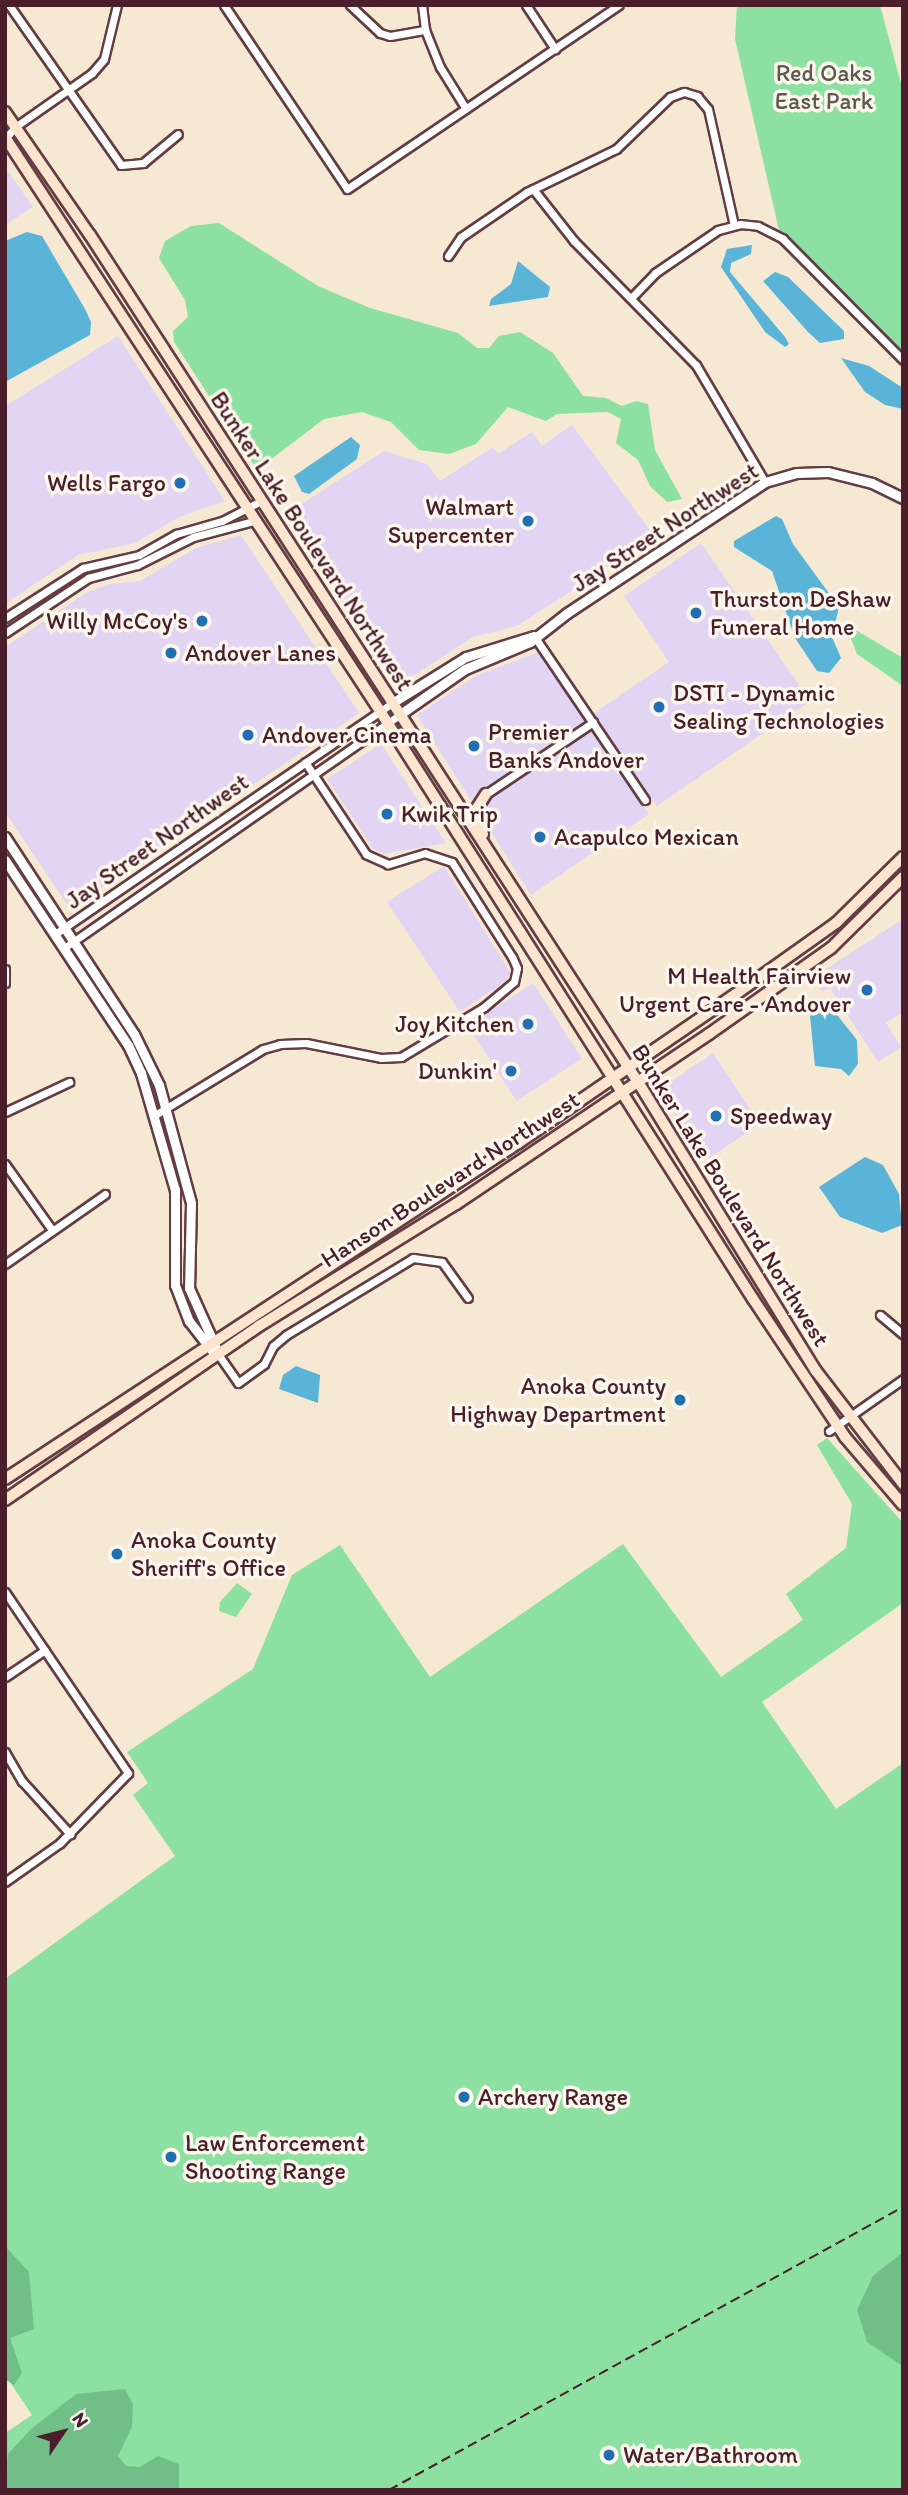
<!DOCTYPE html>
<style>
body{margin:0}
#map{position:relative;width:908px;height:2495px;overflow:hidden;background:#f6e9d3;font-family:Itim,sans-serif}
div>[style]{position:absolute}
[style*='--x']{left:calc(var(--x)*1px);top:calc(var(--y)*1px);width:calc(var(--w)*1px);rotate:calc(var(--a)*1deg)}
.built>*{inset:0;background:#e2d4f3;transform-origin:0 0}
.green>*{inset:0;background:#8ce0a2}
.forest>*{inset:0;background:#71be88}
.water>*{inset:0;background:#5ab4d7}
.roads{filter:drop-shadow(2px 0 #643d44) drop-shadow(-2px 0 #643d44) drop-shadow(0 2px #643d44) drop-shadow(0 -2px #643d44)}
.minor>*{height:7px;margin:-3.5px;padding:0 3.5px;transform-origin:3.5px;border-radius:3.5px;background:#fff}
.tertiary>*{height:9px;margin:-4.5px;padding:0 4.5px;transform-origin:4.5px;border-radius:4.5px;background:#fff}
.secondary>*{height:10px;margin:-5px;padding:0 5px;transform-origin:5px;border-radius:5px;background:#fce5cf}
.rail>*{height:2px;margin-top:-1px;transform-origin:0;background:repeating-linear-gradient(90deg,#4a1f2b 0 10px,transparent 0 15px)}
.dots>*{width:19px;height:19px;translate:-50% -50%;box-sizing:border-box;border:4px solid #fbf7ec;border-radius:50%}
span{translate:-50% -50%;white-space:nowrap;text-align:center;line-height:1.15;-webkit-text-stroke:7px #fbf7ec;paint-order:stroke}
.park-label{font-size:24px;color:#5e594f}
.poi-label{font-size:24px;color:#4a1f2b}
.right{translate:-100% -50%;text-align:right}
.left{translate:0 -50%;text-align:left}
.street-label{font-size:24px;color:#4a1f2b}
.frame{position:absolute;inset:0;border:7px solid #4a1f2b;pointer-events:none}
.north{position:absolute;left:28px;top:2397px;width:70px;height:70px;-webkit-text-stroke:5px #fbf7ec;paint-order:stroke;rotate:55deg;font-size:19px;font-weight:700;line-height:28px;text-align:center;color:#4a1f2b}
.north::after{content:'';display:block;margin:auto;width:24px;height:32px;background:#4a1f2b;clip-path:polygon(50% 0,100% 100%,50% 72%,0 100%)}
</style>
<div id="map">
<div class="built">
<div style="clip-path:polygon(5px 167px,33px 207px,5px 225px)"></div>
<div style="clip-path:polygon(118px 336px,225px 501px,179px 517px,135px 543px,78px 555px,5px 604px,5px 406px)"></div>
<div style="clip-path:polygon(572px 425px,655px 537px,517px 626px,473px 637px,402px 683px,391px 680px,286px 514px,384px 451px,427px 464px,440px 481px,493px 447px,498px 454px,532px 432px,542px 446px)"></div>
<div style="clip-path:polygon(241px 535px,359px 713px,70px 909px,5px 812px,5px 647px,86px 593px,109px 584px,140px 581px,196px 548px)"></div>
<div style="clip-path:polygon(701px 543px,810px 701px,657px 806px,594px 713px,669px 662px,624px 596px)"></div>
<div style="clip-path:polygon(539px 652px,649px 814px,531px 895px,417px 715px,477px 675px)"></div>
<div style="clip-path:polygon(381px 744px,446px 843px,384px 854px,373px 849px,327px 779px)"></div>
<div style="clip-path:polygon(444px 866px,510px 972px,507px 980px,460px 1012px,387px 902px)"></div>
<div style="clip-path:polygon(903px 919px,903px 1012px,886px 1023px,901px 1047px,878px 1062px,830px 988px,822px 992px,812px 978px)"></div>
<div style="left:533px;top:983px;width:90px;height:78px;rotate:57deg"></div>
<div style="clip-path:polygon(713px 1053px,760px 1124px,706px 1160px,660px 1094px,661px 1088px)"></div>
</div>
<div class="green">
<div style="clip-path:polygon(737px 5px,880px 5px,903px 91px,903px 355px,779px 230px,735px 39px)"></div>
<div style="clip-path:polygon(219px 223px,318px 286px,370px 308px,458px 333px,477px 348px,489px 348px,499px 336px,520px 332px,553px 353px,583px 396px,606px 398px,622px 406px,636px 401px,648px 404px,655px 450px,682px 499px,667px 502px,650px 486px,638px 460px,616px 443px,621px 419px,608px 412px,557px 414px,546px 421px,508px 407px,476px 444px,449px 454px,419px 450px,391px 422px,362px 412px,324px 419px,257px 470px,174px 342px,173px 331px,188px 317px,185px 300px,159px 258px,165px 241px,191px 226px)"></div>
<div style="clip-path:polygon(854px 629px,903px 658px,903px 686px,857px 654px,851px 639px)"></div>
<div style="clip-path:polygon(827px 1438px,903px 1523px,903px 1603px,762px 1702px,836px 1809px,903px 1763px,903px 2490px,5px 2490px,5px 2433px,32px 2415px,5px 2375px,5px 1979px,175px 1856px,133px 1795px,148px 1783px,127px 1752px,253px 1669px,292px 1575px,340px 1545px,430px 1677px,623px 1544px,721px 1677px,803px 1620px,786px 1594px,846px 1548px,852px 1504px,817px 1445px)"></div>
<div style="clip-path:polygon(237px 1583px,252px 1594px,236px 1617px,219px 1611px,220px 1602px)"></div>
</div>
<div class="forest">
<div style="clip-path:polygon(5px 2246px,29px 2272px,34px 2329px,10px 2338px,22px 2373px,14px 2385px,5px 2379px)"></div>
<div style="clip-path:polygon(903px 2252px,903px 2364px,901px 2365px,867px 2342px,857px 2310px,873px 2276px)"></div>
<div style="clip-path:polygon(125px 2389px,133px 2404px,132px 2427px,118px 2456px,126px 2466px,140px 2467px,158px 2456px,179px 2464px,179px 2490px,5px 2490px,8px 2454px,31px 2429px,76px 2394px)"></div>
</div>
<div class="water">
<div style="clip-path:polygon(27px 232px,42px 236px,85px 309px,91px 322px,90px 335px,5px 382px,5px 241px)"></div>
<div style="clip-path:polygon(752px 245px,751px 254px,731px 263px,730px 272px,785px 337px,789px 344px,785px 347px,765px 332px,721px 267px,727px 249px)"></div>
<div style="clip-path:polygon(518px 261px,550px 287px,548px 297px,489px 306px,491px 299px,511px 284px)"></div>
<div style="clip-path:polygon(775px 272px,788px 277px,844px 331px,844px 339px,820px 343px,808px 332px,763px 281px)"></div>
<div style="clip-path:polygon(841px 358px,869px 366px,903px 388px,903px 409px,885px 405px,865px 392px)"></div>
<div style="clip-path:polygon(351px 437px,360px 445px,357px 459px,309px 494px,302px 492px,294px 476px)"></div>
<div style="clip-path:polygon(776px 516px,782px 519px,793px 544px,839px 607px,832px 637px,841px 658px,829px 673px,817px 671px,795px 638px,772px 571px,734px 547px,734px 541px)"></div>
<div style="clip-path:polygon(823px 1005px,830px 1006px,857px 1040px,858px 1064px,849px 1076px,841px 1069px,815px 1066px,810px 1016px)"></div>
<div style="clip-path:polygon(865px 1157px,883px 1165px,899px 1194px,902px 1225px,882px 1233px,840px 1217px,819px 1187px)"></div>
<div style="clip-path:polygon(296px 1366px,320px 1375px,318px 1403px,279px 1389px,283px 1375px)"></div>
</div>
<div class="roads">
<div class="minor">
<div style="--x:9;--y:5;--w:195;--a:55"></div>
<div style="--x:121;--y:165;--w:22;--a:-5"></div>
<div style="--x:143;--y:163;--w:45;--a:-39.6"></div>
<div style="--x:224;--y:5;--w:221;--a:56.2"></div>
<div style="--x:347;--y:189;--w:328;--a:-34.1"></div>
<div style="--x:350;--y:5;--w:41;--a:43"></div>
<div style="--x:380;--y:33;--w:10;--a:17"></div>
<div style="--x:390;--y:36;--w:36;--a:-10"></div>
<div style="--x:422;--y:5;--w:25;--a:83"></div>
<div style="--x:425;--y:30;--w:40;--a:68"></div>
<div style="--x:440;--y:67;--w:49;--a:58.2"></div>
<div style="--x:526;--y:5;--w:53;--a:56.6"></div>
<div style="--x:5;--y:139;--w:16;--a:-50"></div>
<div style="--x:15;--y:127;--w:94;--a:-35"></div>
<div style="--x:92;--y:73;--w:18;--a:-49"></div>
<div style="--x:104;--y:59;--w:56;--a:-76.5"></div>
<div style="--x:533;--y:189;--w:66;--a:51.7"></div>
<div style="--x:574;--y:241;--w:174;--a:45.5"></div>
<div style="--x:696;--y:365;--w:136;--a:59.5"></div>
<div style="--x:448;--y:256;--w:23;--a:-56"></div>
<div style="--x:461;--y:237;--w:80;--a:-34.3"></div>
<div style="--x:527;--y:192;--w:99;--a:-25.8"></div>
<div style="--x:616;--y:149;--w:75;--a:-43.9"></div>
<div style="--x:670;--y:97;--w:15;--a:-20"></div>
<div style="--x:684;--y:92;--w:14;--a:17"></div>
<div style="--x:697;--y:96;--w:17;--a:50"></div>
<div style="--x:708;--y:109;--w:119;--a:77.4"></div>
<div style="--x:633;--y:296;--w:32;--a:-46"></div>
<div style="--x:655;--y:273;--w:76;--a:-34.3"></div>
<div style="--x:718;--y:230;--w:23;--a:-15"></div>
<div style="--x:740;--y:224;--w:18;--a:6"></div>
<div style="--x:758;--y:226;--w:28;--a:27"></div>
<div style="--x:783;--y:239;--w:170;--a:45.2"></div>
<div style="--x:5;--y:618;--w:93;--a:-32.7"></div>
<div style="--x:83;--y:568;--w:57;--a:-13.1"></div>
<div style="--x:139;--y:555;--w:43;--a:-29.6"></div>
<div style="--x:176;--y:534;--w:48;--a:-15.8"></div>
<div style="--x:222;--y:521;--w:44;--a:-27.1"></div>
<div style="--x:5;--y:633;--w:100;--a:-33.5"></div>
<div style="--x:88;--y:578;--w:51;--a:-14.9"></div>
<div style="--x:137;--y:565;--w:63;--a:-26.6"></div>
<div style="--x:193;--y:537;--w:66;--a:-14.9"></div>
<div style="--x:534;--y:636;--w:198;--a:55.9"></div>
<div style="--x:486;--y:794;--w:129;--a:-33.9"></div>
<div style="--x:55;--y:934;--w:409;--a:-34.4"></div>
<div style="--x:64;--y:948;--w:408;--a:-34.8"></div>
<div style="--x:5;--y:969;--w:14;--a:90"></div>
<div style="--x:5;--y:1112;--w:71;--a:-25.1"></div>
<div style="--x:155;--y:1115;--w:127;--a:-31.4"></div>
<div style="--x:263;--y:1049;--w:18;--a:-16"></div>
<div style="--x:280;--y:1044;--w:26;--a:-2"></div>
<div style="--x:306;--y:1043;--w:76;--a:11.3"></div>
<div style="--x:381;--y:1058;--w:20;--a:-3"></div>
<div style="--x:401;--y:1057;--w:97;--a:-31.1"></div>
<div style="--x:484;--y:1007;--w:39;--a:-40"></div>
<div style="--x:514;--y:982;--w:14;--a:-78"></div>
<div style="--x:517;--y:968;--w:12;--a:-114"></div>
<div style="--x:512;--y:957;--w:112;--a:-122.3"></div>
<div style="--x:452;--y:862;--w:28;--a:-162"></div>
<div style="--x:425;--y:853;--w:39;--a:163"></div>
<div style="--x:388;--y:864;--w:24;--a:-156"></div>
<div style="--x:366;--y:854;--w:110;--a:-123.5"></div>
<div style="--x:5;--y:1164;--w:81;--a:54.5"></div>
<div style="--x:5;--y:1264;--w:122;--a:-35"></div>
<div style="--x:880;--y:1315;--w:30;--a:40"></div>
<div style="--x:218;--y:1354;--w:35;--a:55"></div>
<div style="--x:238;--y:1383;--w:32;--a:-36"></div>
<div style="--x:264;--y:1364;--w:20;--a:-63"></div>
<div style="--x:273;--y:1346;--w:17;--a:-40"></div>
<div style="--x:286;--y:1335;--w:149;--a:-31.2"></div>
<div style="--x:413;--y:1258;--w:29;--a:8"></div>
<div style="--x:442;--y:1262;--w:44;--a:54.2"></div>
<div style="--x:829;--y:1431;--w:90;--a:-35.1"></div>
<div style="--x:5;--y:1592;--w:219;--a:55.8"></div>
<div style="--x:128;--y:1773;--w:98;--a:134.2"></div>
<div style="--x:60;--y:1843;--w:67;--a:144.7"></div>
<div style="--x:5;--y:1677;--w:48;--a:-34"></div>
<div style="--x:5;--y:1752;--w:34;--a:60"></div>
<div style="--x:22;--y:1781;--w:72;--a:47.8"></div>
</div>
<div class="tertiary">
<div style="--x:392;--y:703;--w:87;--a:-31.9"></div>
<div style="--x:466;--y:657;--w:71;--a:-17.2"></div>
<div style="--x:399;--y:715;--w:80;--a:-34.9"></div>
<div style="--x:465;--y:669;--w:70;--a:-22.6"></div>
<div style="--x:530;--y:642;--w:47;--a:-38.1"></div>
<div style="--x:567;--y:613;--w:237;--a:-33.5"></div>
<div style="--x:765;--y:482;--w:33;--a:-16"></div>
<div style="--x:797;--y:473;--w:31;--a:-2"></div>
<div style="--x:828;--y:472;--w:45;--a:14"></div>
<div style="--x:872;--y:483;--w:34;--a:26"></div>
<div style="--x:5;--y:837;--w:235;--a:56.8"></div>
<div style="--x:134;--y:1034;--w:57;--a:63.9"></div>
<div style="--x:159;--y:1085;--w:122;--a:74.8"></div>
<div style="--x:191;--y:1203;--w:85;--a:91.3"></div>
<div style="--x:189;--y:1288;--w:66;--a:65.8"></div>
<div style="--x:5;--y:860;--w:222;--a:56.4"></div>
<div style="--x:128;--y:1045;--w:31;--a:65"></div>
<div style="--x:141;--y:1073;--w:122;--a:73.8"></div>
<div style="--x:175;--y:1190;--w:95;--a:90"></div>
<div style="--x:175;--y:1285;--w:39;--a:69"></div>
<div style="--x:189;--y:1321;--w:37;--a:52"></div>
</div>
<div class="secondary">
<div style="--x:5;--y:112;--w:150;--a:55.4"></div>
<div style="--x:90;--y:235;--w:1009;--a:57.1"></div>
<div style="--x:638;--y:1082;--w:339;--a:58.4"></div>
<div style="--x:816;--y:1371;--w:143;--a:52.4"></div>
<div style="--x:5;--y:137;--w:686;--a:56.84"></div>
<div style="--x:380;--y:711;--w:696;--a:57.61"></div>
<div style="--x:753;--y:1299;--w:166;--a:56.3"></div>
<div style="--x:845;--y:1437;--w:89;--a:49.5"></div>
<div style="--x:483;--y:834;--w:22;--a:-117"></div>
<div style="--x:473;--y:814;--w:24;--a:-57"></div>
<div style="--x:5;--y:1479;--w:613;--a:-33.22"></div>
<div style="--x:518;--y:1143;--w:264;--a:-34.4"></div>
<div style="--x:736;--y:994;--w:123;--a:-35.4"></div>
<div style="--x:836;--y:923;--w:94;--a:-44.6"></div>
<div style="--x:5;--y:1500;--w:308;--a:-34.4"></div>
<div style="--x:259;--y:1326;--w:232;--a:-31.8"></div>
<div style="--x:456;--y:1204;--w:305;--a:-33.9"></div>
<div style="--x:709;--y:1034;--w:149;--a:-35.2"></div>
<div style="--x:831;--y:948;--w:101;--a:-44.6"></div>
</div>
</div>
<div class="rail">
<div style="--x:389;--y:2490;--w:587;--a:-28.84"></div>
</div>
<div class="dots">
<div style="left:180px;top:483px;background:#1f6fb2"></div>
<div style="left:528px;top:521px;background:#1f6fb2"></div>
<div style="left:696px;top:613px;background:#1f6fb2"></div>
<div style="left:202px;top:621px;background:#1f6fb2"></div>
<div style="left:171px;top:653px;background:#1f6fb2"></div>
<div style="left:659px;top:707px;background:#1f6fb2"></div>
<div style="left:248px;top:735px;background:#1f6fb2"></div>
<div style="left:474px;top:746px;background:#1f6fb2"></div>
<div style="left:387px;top:814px;background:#1f6fb2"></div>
<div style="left:540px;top:837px;background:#1f6fb2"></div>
<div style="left:867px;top:990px;background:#1f6fb2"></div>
<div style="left:528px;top:1024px;background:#1f6fb2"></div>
<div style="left:511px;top:1071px;background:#1f6fb2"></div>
<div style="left:716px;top:1116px;background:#1f6fb2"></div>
<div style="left:680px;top:1400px;background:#1f6fb2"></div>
<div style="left:117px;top:1554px;background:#1f6fb2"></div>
<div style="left:464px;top:2097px;background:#1f6fb2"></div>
<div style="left:171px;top:2157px;background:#1f6fb2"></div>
<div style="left:609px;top:2455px;background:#1f6fb2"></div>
</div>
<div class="park-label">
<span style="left:824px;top:87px">Red Oaks<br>East Park</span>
</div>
<div class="poi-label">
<span class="right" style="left:166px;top:483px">Wells Fargo</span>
<span class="right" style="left:514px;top:521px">Walmart<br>Supercenter</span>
<span class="left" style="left:710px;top:613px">Thurston DeShaw<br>Funeral Home</span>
<span class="right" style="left:188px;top:621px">Willy McCoy's</span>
<span class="left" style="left:185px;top:653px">Andover Lanes</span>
<span class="left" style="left:673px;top:707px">DSTI - Dynamic<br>Sealing Technologies</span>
<span class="left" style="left:488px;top:746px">Premier<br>Banks Andover</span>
<span class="left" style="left:262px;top:735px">Andover Cinema</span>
<span class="left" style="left:401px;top:814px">Kwik Trip</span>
<span class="left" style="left:554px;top:837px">Acapulco Mexican</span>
<span class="right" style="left:851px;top:990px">M Health Fairview<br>Urgent Care - Andover</span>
<span class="right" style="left:514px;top:1024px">Joy Kitchen</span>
<span class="right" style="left:497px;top:1071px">Dunkin'</span>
<span class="left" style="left:730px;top:1116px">Speedway</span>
<span class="right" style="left:666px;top:1400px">Anoka County<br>Highway Department</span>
<span class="left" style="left:131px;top:1554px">Anoka County<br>Sheriff's Office</span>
<span class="left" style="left:478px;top:2097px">Archery Range</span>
<span class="left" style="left:185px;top:2157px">Law Enforcement<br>Shooting Range</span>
<span class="left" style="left:623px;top:2455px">Water/Bathroom</span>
</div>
<div class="street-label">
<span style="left:665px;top:527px;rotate:-33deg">Jay Street Northwest</span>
<span style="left:312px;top:541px;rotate:57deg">Bunker Lake Boulevard Northwest</span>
<span style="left:157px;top:841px;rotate:-35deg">Jay Street Northwest</span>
<span style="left:450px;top:1179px;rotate:-33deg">Hanson Boulevard Northwest</span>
<span style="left:731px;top:1195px;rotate:58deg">Bunker Lake Boulevard Northwest</span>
</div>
<div class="frame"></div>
<div class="north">N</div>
</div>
